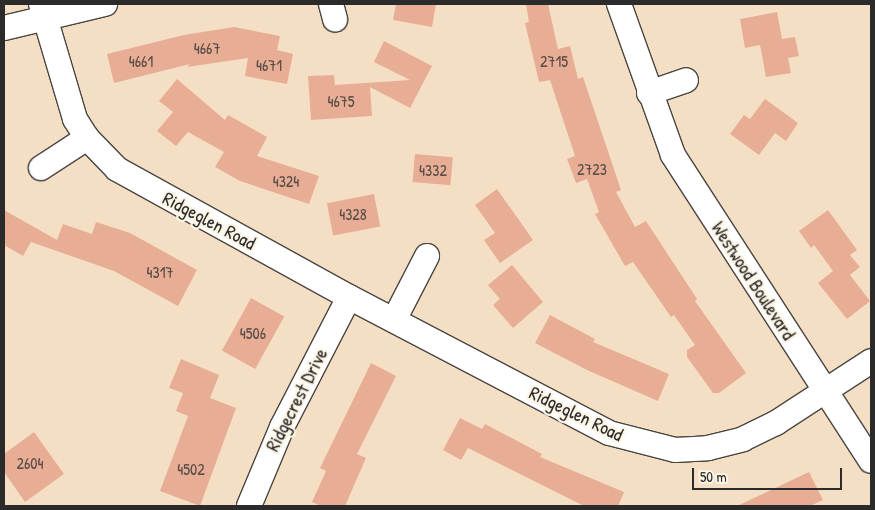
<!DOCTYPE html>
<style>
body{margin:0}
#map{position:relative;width:875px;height:510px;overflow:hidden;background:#f5dfc4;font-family:"Patrick Hand",sans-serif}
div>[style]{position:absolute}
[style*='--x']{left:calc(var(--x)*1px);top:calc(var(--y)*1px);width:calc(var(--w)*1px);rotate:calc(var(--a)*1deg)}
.building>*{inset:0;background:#e7ae95;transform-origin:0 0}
.roads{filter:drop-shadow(1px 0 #494642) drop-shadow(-1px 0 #494642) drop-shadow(0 1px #494642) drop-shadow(0 -1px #494642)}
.minor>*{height:24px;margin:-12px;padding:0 12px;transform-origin:12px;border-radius:12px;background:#fff}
span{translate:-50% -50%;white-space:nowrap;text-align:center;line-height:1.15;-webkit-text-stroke:4.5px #fcf5e5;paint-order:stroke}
.number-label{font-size:16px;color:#5a4c46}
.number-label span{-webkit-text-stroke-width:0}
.street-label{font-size:19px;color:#2b2b2b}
.frame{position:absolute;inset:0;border:5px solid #2b2b2b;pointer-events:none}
.scale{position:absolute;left:692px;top:468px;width:150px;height:22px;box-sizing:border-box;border:2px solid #2b2b2b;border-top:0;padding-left:6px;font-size:15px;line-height:18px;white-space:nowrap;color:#2b2b2b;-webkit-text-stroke:4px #fcf5e5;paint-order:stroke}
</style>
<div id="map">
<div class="building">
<div style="clip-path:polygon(396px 4px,436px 4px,432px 27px,393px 20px)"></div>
<div style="clip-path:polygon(526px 4px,548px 4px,558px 49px,570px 46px,578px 79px,583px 77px,621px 190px,616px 192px,635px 227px,646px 221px,697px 299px,695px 301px,746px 373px,719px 393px,713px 393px,687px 357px,687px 350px,695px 345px,674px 315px,671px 317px,633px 262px,625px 266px,595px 214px,599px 212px,587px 179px,576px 183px,567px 159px,575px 156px,550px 80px,539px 82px,525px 23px,529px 22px)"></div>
<div style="clip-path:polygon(777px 12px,782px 39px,795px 37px,799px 56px,788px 58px,791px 73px,766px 77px,760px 45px,745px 48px,740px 19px)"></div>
<div style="clip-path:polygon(234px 27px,280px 36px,277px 50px,293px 54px,287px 84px,245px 76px,248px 58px,187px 67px,190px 64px,114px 83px,107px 54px,184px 35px)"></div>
<div style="clip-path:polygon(384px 41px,432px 66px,410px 108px,370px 87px,372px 116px,311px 120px,308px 76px,334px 75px,335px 85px,410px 80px,374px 62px)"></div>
<div style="clip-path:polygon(177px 79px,225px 120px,228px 115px,267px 137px,257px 156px,319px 176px,309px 204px,240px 181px,215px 167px,224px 152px,188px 132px,176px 146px,157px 131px,173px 112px,159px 101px)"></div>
<div style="clip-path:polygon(765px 99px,798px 123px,786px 141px,775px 133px,759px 155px,730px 134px,744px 115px,750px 119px)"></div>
<div style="left:415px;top:154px;width:38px;height:28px;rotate:5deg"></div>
<div style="clip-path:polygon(497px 189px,533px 240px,500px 263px,484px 240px,495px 233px,475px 205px)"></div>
<div style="left:374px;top:194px;width:33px;height:48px;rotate:79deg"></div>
<div style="clip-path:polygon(4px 210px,57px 240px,63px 224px,92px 234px,96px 222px,130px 233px,197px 270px,178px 306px,114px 271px,31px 242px,23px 256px,4px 245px)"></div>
<div style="clip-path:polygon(828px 210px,857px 250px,850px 255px,860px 267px,850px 275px,870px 301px,847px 319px,818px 283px,833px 271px,814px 245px,811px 248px,799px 231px)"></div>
<div style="clip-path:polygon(512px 265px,543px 302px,513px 328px,493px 305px,500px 299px,488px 285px)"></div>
<div style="left:251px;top:298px;width:38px;height:60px;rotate:29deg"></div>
<div style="clip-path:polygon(550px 315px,595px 339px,593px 342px,669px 374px,658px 401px,587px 370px,535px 343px)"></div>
<div style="clip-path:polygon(181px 359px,219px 375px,210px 398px,236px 408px,200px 506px,160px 491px,188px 416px,176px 411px,183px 393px,169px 388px)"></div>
<div style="clip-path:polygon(371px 363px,396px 376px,357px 454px,366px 458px,345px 506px,321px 506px,312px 502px,326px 471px,320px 468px)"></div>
<div style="clip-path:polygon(460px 418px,482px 429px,485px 424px,542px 454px,540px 457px,624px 492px,618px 506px,584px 506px,468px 448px,461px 460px,443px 450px)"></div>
<div style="clip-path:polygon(34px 432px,64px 474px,25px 502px,4px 472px,4px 454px)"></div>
<div style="clip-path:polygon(809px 472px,823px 500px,810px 506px,737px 506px)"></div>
</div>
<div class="roads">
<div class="minor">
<div style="--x:41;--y:4;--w:120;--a:73.5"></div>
<div style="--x:75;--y:119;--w:22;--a:58"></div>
<div style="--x:87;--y:138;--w:43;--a:45.9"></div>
<div style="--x:117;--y:169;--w:265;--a:28.9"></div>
<div style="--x:349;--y:297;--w:293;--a:27.6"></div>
<div style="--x:609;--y:433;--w:68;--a:14.4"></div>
<div style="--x:675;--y:450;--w:33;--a:-3"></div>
<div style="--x:708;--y:448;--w:36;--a:-14"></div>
<div style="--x:743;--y:439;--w:37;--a:-26"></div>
<div style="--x:776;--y:423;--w:113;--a:-33.1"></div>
<div style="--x:331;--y:4;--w:16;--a:75"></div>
<div style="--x:619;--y:4;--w:160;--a:70.3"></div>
<div style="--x:673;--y:155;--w:364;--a:57.1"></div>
<div style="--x:4;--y:28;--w:104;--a:-13.4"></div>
<div style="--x:649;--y:93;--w:39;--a:-19"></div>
<div style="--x:41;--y:168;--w:55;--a:-33.1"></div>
<div style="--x:394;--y:320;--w:72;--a:-62.7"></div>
<div style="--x:249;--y:506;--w:86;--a:-67.3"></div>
<div style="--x:282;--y:427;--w:146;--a:-62.7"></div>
</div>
</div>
<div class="number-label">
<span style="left:207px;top:48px">4667</span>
<span style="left:141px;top:61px">4661</span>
<span style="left:554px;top:61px">2715</span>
<span style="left:269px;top:65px">4671</span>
<span style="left:341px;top:101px">4675</span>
<span style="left:592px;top:169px">2723</span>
<span style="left:433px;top:170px">4332</span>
<span style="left:286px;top:181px">4324</span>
<span style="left:353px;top:214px">4328</span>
<span style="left:160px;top:272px">4317</span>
<span style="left:253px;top:333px">4506</span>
<span style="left:30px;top:463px">2604</span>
<span style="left:191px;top:469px">4502</span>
</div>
<div class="street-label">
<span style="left:209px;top:221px;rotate:28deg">Ridgeglen Road</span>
<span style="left:753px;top:281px;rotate:57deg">Westwood Boulevard</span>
<span style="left:297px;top:400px;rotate:-63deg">Ridgecrest Drive</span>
<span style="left:576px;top:414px;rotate:26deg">Ridgeglen Road</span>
</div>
<div class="frame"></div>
<div class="scale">50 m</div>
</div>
